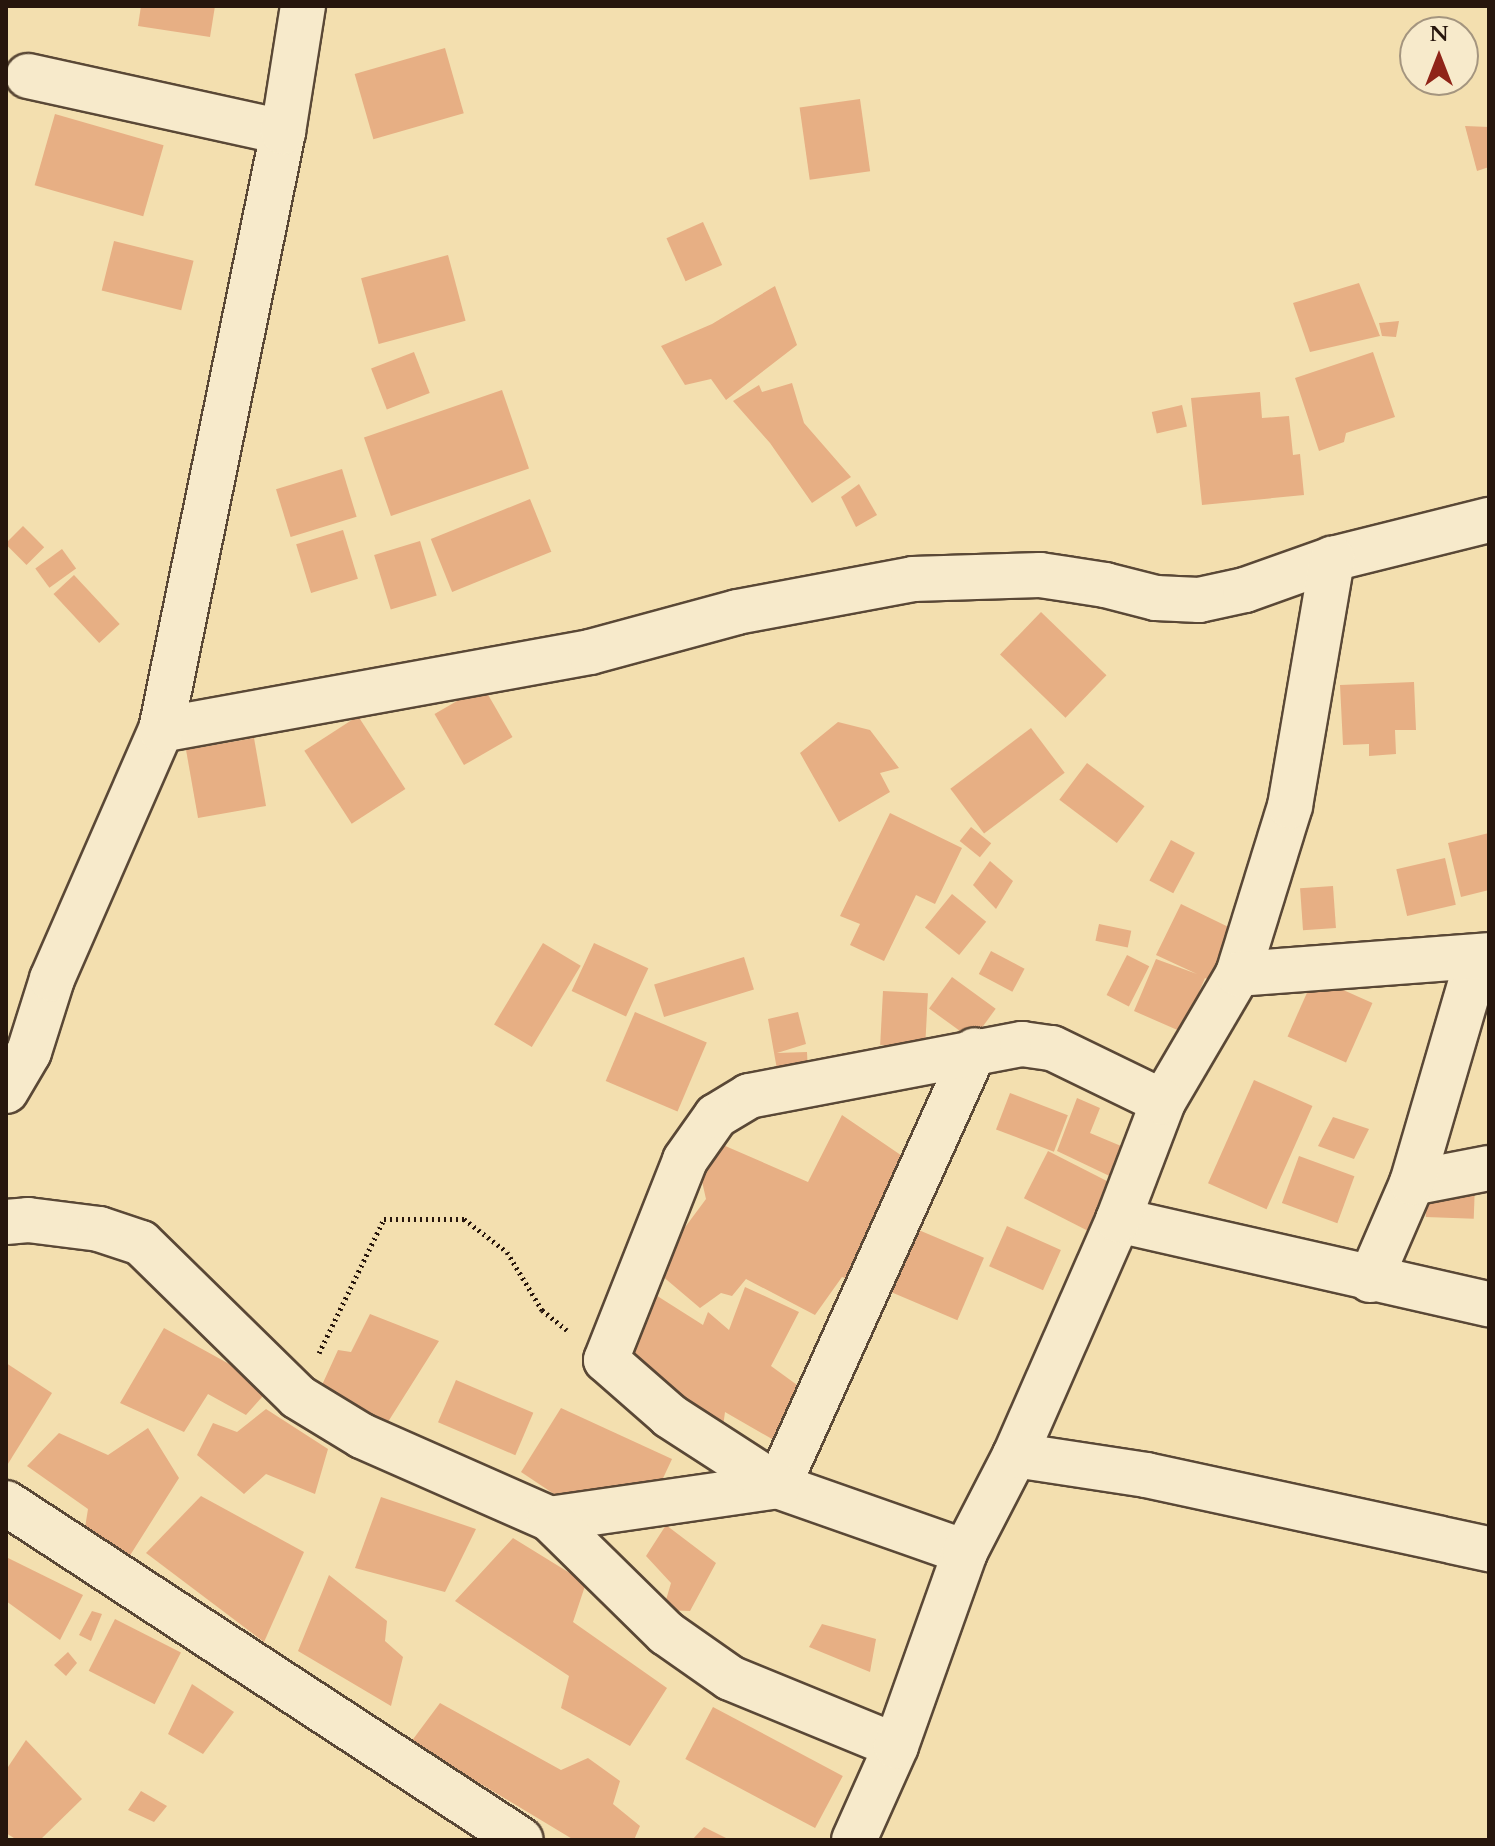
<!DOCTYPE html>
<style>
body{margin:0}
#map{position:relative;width:1495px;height:1846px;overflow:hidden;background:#f3dfaf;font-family:Cardo,serif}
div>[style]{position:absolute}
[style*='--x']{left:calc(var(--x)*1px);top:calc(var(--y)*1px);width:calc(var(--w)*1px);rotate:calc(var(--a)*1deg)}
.building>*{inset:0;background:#e7af84;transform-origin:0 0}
.path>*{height:5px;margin-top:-2.5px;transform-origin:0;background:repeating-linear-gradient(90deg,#27160d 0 2px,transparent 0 6px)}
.roads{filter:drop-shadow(2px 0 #5a4836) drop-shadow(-2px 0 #5a4836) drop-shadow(0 2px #5a4836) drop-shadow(0 -2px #5a4836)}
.minor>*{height:44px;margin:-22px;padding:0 22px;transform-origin:22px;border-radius:22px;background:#f7eacb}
span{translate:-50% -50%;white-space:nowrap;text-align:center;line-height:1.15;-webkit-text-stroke:8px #f7eacb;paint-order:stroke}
.frame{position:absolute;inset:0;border:8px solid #27160d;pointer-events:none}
.north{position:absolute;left:1399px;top:16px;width:80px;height:80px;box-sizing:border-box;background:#f7eacb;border:2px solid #a4957f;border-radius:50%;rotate:0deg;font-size:22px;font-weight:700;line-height:32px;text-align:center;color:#27160d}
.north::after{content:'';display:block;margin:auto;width:28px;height:36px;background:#8f2418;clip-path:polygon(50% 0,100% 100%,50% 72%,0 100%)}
</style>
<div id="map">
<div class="building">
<div style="clip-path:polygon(141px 6px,215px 6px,210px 37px,138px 26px)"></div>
<div style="left:445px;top:48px;width:68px;height:94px;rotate:74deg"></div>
<div style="left:860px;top:99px;width:73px;height:61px;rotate:82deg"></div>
<div style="left:55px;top:114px;width:113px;height:74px;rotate:16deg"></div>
<div style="clip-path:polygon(1465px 126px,1489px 127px,1489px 167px,1477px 171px)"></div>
<div style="left:703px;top:222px;width:47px;height:40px;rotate:66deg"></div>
<div style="left:114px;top:241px;width:82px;height:51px;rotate:14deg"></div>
<div style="left:448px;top:255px;width:68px;height:90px;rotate:75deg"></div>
<div style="clip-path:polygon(1359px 283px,1380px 336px,1310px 352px,1293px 303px)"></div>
<div style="clip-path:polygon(775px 286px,797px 345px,726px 400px,711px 379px,685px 385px,661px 346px,712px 324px)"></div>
<div style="clip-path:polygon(1399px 321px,1396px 337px,1382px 336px,1379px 323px)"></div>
<div style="left:414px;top:352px;width:44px;height:46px;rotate:69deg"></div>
<div style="clip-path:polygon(1373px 352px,1395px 417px,1346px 433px,1344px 442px,1319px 451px,1295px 378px)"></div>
<div style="clip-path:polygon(792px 383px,804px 423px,851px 477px,812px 503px,770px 443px,733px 401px,759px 385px,762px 392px)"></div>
<div style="left:502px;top:390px;width:83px;height:146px;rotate:71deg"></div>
<div style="clip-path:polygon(1260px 392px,1262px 418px,1289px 416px,1293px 455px,1300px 454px,1304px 495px,1202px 505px,1191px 398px)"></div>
<div style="left:1182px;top:405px;width:22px;height:31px;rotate:77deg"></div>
<div style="left:342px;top:469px;width:50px;height:69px;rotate:73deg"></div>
<div style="clip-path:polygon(859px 484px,877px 515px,856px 527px,841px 497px)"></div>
<div style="left:530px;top:499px;width:57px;height:107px;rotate:68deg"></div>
<div style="left:23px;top:526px;width:30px;height:25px;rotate:45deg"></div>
<div style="left:343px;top:530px;width:51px;height:49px;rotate:73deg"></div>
<div style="left:420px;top:541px;width:57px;height:48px;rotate:73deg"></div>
<div style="left:62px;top:549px;width:24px;height:33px;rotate:54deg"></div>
<div style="left:74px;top:575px;width:67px;height:28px;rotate:47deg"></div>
<div style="left:1041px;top:612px;width:91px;height:59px;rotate:44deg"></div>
<div style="clip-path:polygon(1414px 682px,1416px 730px,1395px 730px,1396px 754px,1369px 756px,1369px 744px,1343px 745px,1340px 685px)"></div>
<div style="left:483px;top:686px;width:59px;height:56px;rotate:60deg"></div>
<div style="left:358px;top:716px;width:87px;height:64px;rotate:57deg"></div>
<div style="clip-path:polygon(838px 722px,870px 730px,899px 768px,880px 773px,890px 792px,839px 822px,800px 753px)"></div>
<div style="left:1031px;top:728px;width:56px;height:101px;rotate:53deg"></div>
<div style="left:254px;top:738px;width:69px;height:69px;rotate:80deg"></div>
<div style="left:1087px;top:763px;width:72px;height:46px;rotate:37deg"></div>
<div style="clip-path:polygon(890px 813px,962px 848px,935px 904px,916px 895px,884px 961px,850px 945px,860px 924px,840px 916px)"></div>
<div style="left:971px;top:827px;width:26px;height:18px;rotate:39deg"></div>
<div style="clip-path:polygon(1489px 833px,1489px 890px,1461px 897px,1448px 843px)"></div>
<div style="left:1171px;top:840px;width:27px;height:46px;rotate:28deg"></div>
<div style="left:1445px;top:858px;width:48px;height:50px;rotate:77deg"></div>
<div style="clip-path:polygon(990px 861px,1013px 881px,996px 909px,973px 885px)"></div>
<div style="left:1333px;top:886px;width:42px;height:33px;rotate:86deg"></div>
<div style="left:952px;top:894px;width:44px;height:43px;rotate:39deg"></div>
<div style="clip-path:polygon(1181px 904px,1245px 935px,1221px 986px,1205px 978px,1182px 1032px,1134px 1011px,1156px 959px,1197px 974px,1156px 955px)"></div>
<div style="left:1099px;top:924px;width:33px;height:17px;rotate:12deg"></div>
<div style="left:543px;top:943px;width:44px;height:95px;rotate:31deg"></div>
<div style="left:594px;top:943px;width:60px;height:53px;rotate:25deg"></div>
<div style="left:991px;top:951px;width:38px;height:26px;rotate:28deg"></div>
<div style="left:1127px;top:955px;width:25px;height:45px;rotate:27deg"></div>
<div style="left:744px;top:957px;width:34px;height:94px;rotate:73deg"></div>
<div style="left:952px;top:977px;width:54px;height:39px;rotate:36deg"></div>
<div style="left:1314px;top:977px;width:64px;height:65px;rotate:24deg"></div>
<div style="left:883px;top:991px;width:45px;height:54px;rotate:3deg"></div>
<div style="left:635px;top:1012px;width:78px;height:75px;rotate:23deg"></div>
<div style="clip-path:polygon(798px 1012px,806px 1044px,777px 1053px,807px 1052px,808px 1073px,778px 1075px,768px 1019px)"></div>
<div style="left:1254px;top:1080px;width:64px;height:113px;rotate:24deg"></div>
<div style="left:1010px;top:1093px;width:62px;height:39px;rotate:21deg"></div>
<div style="clip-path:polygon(1077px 1098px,1100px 1108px,1090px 1133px,1133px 1151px,1120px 1181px,1057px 1151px)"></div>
<div style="clip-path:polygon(842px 1115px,911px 1162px,872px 1223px,884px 1234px,857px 1282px,842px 1277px,815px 1315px,746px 1279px,732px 1296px,721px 1293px,700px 1308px,654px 1269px,706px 1199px,701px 1177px,723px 1145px,808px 1182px)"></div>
<div style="clip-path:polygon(1333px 1117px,1369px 1129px,1354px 1159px,1318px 1146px)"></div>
<div style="left:1048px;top:1151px;width:76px;height:53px;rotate:27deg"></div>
<div style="left:1299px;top:1156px;width:59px;height:50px;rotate:20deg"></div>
<div style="left:1427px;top:1182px;width:48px;height:35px;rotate:2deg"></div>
<div style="left:1007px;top:1226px;width:59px;height:44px;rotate:24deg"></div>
<div style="left:914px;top:1228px;width:76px;height:68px;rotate:23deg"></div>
<div style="clip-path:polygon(745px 1287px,799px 1312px,771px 1366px,804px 1390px,779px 1443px,725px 1412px,722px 1434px,625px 1355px,651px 1292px,703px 1325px,708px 1312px,729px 1330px)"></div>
<div style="clip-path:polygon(370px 1314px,439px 1341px,381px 1433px,328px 1402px,337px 1392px,322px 1385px,338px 1350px,351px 1352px)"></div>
<div style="clip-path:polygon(164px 1328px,271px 1387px,246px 1415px,208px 1394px,184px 1432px,120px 1403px)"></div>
<div style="clip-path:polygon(6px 1363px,52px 1393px,6px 1467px)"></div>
<div style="left:456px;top:1380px;width:84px;height:46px;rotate:23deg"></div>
<div style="clip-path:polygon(561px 1408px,672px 1459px,651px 1504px,575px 1508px,521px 1472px)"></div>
<div style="clip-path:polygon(266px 1409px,328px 1449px,315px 1494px,266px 1474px,244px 1494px,197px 1455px,213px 1423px,237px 1432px)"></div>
<div style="clip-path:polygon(148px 1428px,179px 1478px,129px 1557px,84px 1534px,88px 1509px,27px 1466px,59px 1433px,108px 1455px)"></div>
<div style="clip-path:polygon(201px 1496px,304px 1552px,264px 1642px,146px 1553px)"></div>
<div style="clip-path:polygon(381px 1497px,476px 1529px,445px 1592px,355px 1568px)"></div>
<div style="clip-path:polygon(666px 1525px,716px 1563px,690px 1611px,663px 1610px,671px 1583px,646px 1556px)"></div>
<div style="clip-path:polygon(513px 1538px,586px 1583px,573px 1622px,667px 1688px,630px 1746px,561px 1708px,569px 1676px,455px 1601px)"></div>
<div style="clip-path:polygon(6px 1557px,83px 1595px,60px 1640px,6px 1601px)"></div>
<div style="clip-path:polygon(329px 1575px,387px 1621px,385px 1641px,403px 1657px,391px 1706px,298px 1651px)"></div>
<div style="clip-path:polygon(92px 1611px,102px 1614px,91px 1641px,79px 1635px)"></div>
<div style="left:115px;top:1619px;width:74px;height:58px;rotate:27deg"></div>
<div style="clip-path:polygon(822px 1624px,876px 1639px,870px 1672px,809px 1647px)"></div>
<div style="clip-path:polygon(68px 1652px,77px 1663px,66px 1676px,54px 1665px)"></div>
<div style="clip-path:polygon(192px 1684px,234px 1712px,203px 1754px,168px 1734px)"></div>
<div style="clip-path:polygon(440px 1703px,561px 1770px,588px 1758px,620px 1781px,613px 1804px,640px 1826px,634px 1840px,574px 1840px,411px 1742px)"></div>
<div style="left:713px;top:1707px;width:147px;height:59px;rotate:28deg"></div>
<div style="clip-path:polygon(26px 1740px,82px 1799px,40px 1840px,17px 1840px,6px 1833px,6px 1770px)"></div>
<div style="clip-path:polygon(141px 1791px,167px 1806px,154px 1822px,128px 1810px)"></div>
<div style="clip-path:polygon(704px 1827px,730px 1840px,692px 1840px)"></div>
</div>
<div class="path">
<div style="--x:319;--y:1353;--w:149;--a:-64.1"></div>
<div style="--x:384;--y:1219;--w:80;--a:0"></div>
<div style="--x:464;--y:1219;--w:54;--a:37.5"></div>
<div style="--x:507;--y:1252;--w:68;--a:58.9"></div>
<div style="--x:542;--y:1310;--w:32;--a:39"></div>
</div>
<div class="roads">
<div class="minor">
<div style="--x:28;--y:76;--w:261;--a:12.4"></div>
<div style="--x:161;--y:730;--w:436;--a:-10.3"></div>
<div style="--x:590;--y:652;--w:152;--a:-15.2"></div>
<div style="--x:737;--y:612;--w:179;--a:-10.6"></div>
<div style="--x:913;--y:579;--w:127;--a:-1.8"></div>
<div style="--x:1040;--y:575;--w:66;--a:8.7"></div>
<div style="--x:1105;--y:585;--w:53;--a:14.3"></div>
<div style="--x:1156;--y:598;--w:43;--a:2.7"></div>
<div style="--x:1199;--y:600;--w:47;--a:-12.3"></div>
<div style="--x:1245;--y:590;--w:92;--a:-19.6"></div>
<div style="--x:1332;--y:559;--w:162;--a:-14"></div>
<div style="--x:1238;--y:974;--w:176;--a:-72.8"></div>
<div style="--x:1290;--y:806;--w:251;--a:-80.3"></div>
<div style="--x:6;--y:1091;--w:45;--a:-59.5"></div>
<div style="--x:29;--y:1052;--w:77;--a:-72.5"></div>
<div style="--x:52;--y:979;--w:272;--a:-66.4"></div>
<div style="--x:161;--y:730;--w:610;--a:-78.47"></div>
<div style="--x:283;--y:132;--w:128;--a:-81"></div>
<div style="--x:1412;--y:1183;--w:78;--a:-11"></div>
<div style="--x:1118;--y:1220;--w:380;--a:12.8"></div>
<div style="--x:6;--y:1222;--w:22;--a:-5"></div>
<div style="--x:28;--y:1220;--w:72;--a:7.2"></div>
<div style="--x:99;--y:1229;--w:44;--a:18.4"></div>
<div style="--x:141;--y:1243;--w:220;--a:44.4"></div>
<div style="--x:298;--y:1397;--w:75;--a:31.4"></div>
<div style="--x:362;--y:1436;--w:206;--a:23.8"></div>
<div style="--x:550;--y:1519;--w:230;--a:-8.2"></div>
<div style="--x:1370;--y:1280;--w:106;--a:-66.6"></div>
<div style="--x:1412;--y:1183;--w:234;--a:-73.7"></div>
<div style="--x:1015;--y:1455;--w:257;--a:-66.3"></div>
<div style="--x:1118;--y:1220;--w:126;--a:-69.1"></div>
<div style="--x:1163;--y:1102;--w:148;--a:-59.6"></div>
<div style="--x:1238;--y:974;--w:252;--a:-4.3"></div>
<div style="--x:778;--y:1486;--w:478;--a:-65.7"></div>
<div style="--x:6;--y:1503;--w:615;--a:33.2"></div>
<div style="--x:550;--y:1519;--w:163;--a:44.5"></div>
<div style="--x:666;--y:1633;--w:78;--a:35.1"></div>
<div style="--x:730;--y:1678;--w:179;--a:22.3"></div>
<div style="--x:965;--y:1552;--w:198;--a:-160.6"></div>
<div style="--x:778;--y:1486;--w:129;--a:-147.1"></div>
<div style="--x:670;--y:1416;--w:85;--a:-138.8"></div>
<div style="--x:606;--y:1360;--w:215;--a:-68.4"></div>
<div style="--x:685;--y:1160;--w:54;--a:-54.8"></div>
<div style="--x:716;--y:1116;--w:39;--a:-31"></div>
<div style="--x:749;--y:1096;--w:278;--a:-10.8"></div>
<div style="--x:1022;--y:1044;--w:30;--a:8"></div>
<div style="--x:1052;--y:1048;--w:123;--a:25.9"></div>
<div style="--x:854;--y:1840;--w:103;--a:-65.9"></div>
<div style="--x:896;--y:1746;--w:206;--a:-70.4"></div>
<div style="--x:965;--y:1552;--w:109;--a:-62.7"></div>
<div style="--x:1015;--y:1455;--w:133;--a:8.7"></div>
<div style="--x:1146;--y:1475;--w:351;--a:12.2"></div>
</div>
</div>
<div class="frame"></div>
<div class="north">N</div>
</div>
